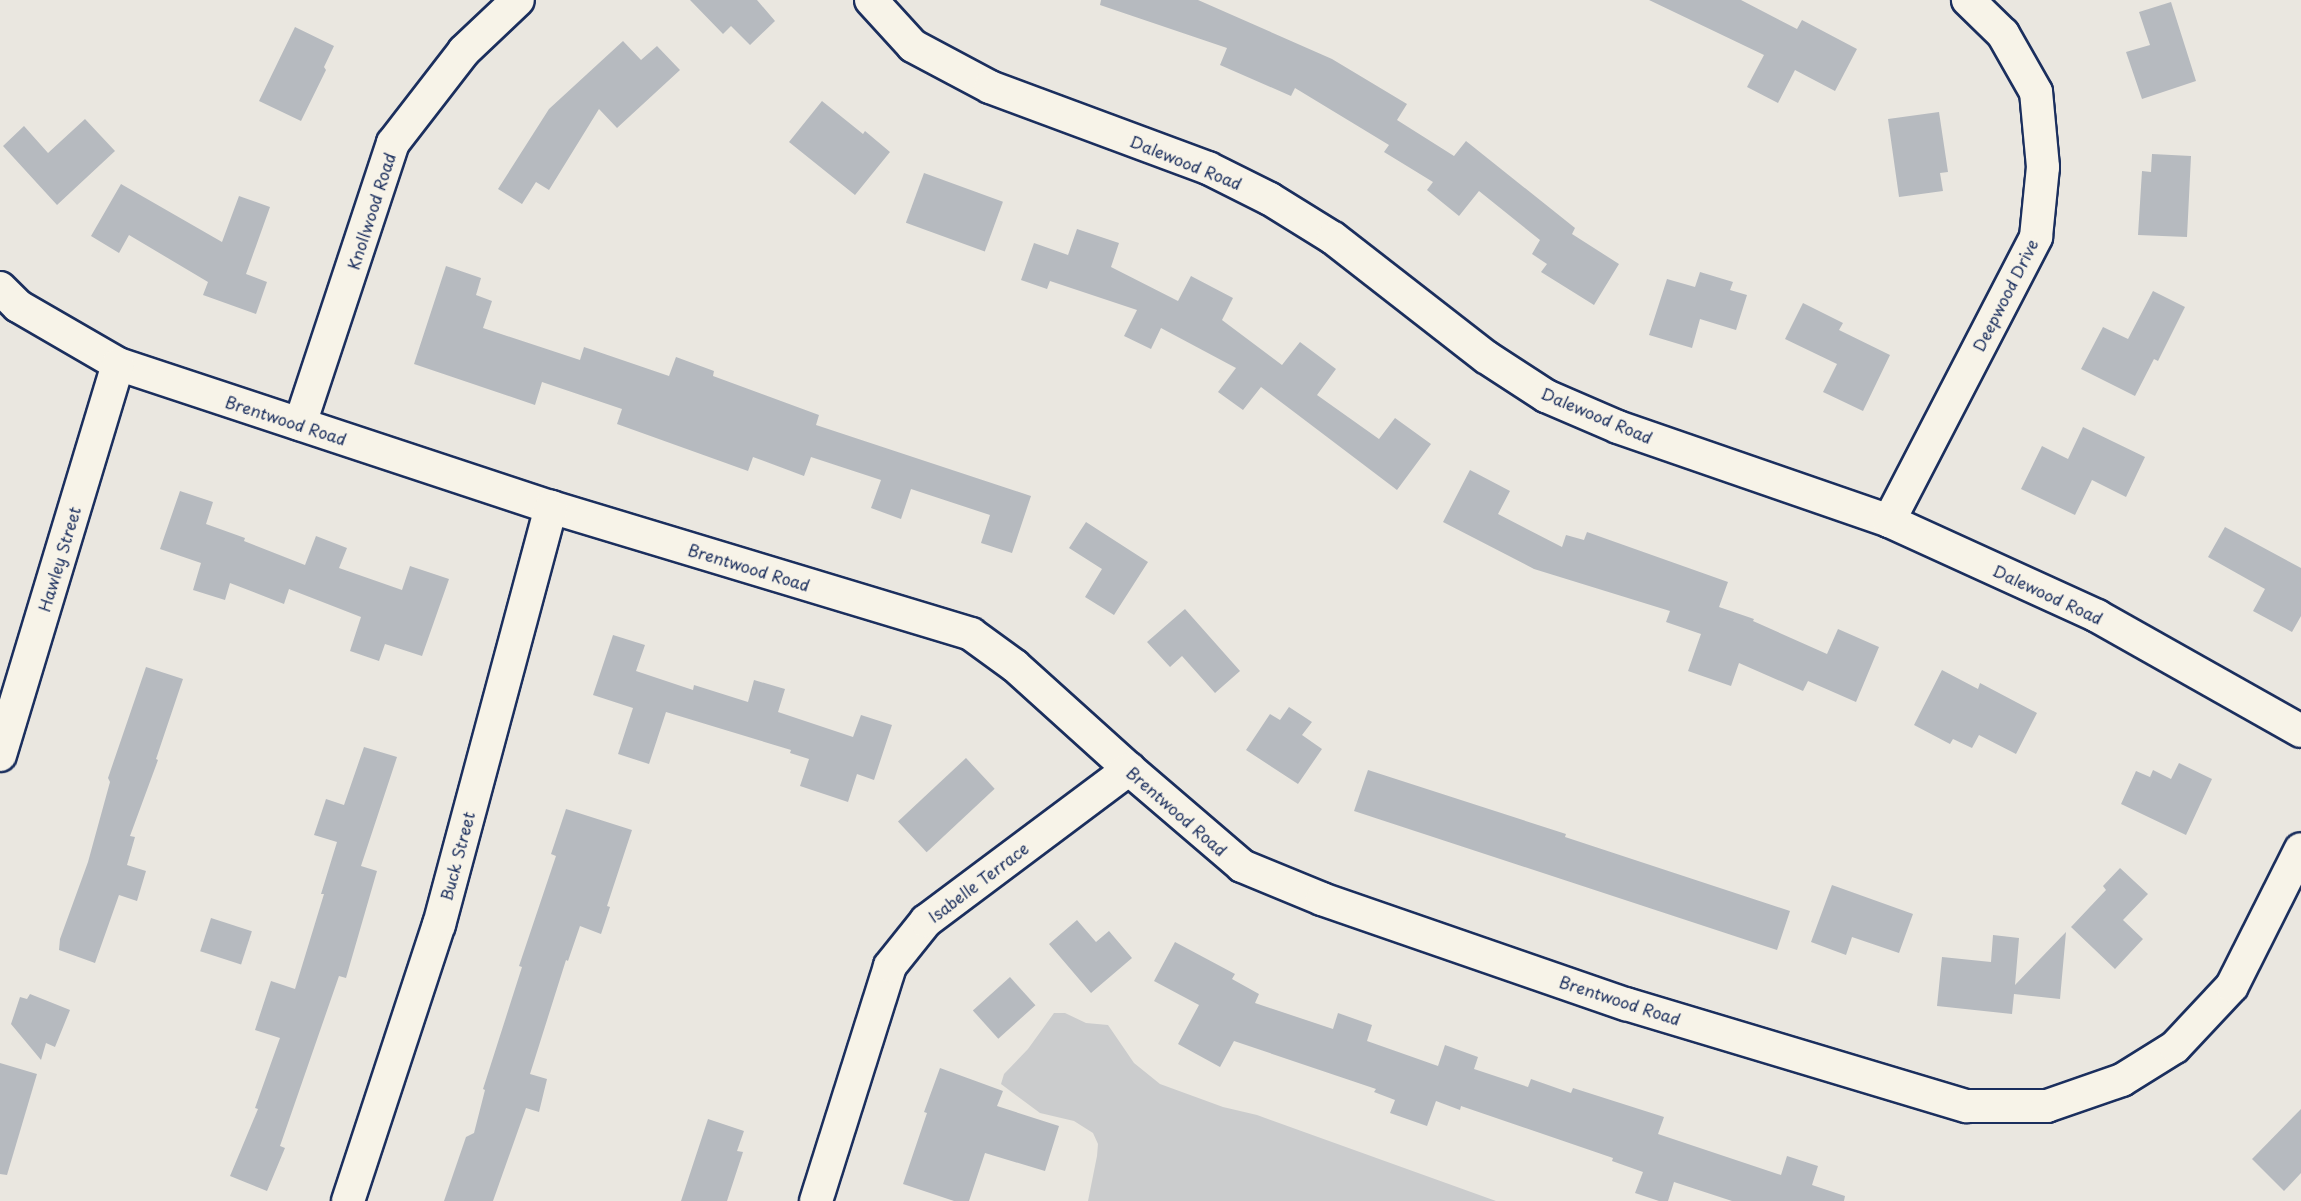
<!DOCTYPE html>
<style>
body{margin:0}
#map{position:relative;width:2301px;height:1201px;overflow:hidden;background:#eae7e0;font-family:"Playpen Sans",sans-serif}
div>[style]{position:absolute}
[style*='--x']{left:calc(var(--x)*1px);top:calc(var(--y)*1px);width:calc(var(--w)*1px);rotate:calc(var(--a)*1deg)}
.green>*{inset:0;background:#cbcccd}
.building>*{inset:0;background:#b6babf;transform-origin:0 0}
.roads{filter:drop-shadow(2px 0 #1b2f5e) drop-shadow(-2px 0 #1b2f5e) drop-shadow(0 2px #1b2f5e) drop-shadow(0 -2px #1b2f5e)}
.street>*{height:32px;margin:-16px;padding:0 16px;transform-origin:16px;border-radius:16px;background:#f7f3e8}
span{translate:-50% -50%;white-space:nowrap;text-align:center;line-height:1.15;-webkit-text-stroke:4.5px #f7f3e8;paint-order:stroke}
.street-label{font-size:16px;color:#1b2f5e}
</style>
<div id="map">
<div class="green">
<div style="clip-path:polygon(1054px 1013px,1065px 1013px,1086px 1023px,1108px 1025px,1134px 1063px,1160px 1084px,1223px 1107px,1257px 1115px,1496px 1201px,1088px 1201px,1097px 1156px,1098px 1144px,1093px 1133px,1074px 1121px,1040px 1113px,1001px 1084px,1004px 1074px,1028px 1049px)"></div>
</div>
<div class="building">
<div style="clip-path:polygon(690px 0,757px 0,775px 21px,750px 45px,731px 26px,723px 34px)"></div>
<div style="clip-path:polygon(1101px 0,1198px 0,1332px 59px,1407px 104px,1397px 120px,1454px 156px,1466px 141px,1575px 228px,1572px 234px,1619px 264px,1594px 305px,1541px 272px,1547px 264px,1532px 254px,1540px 240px,1479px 191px,1459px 216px,1427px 190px,1433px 182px,1384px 152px,1389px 145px,1295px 88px,1291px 96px,1220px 65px,1227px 48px,1100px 5px)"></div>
<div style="clip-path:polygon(1649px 0,1741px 0,1797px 29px,1802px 20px,1857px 49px,1835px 91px,1795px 70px,1778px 103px,1747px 87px,1764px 55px)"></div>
<div style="clip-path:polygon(2171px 2px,2196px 81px,2142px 99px,2126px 52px,2150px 45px,2139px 12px)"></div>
<div style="clip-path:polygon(295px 27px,334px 46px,324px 67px,326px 70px,301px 121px,259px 101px)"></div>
<div style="clip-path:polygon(623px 41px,641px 60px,657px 46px,680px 70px,617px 128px,599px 109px,549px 190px,536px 182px,522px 204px,498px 189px,549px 109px)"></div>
<div style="clip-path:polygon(822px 101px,863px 134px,865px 131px,890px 152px,855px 195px,789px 142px)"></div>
<div style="clip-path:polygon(1939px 112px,1948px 172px,1940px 173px,1943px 191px,1899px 197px,1888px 119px)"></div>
<div style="clip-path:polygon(85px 119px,115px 151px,57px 205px,3px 146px,24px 126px,48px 153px)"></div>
<div style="clip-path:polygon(2152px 154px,2191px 156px,2187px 237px,2138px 235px,2142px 171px,2151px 172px)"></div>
<div style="left:924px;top:173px;width:84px;height:53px;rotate:20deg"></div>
<div style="clip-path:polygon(121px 184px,222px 242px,239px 196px,270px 207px,246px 274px,267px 282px,256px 314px,203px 295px,208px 282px,129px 235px,119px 253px,91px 236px)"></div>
<div style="clip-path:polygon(1077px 229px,1119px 243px,1111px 267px,1178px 301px,1191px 276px,1233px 298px,1222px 320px,1282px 365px,1300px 342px,1336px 369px,1317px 395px,1379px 439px,1395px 418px,1431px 444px,1397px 490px,1261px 387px,1243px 410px,1218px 392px,1236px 368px,1161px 328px,1151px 349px,1124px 336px,1137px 310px,1050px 281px,1047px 289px,1021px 280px,1034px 243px,1068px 255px)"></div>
<div style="clip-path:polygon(446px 266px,481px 278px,476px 295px,492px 301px,483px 328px,580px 360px,584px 347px,669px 376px,676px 357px,714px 371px,713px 376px,819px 415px,816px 425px,1031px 496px,1012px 553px,981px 543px,990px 515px,911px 489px,901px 519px,871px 508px,881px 480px,811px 457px,804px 476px,753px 457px,748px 471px,617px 424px,622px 409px,542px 382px,535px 405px,414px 364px)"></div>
<div style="clip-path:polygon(1700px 272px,1733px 282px,1730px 290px,1747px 295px,1736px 330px,1700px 319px,1692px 348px,1649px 335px,1667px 279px,1695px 287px)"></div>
<div style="clip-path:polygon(2153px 291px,2185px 307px,2158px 361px,2154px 359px,2135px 396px,2081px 369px,2103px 327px,2128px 339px)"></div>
<div style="clip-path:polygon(1803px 303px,1843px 323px,1839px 330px,1890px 355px,1863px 411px,1823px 392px,1837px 364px,1785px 339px)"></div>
<div style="clip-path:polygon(2083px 427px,2145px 457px,2126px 497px,2092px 480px,2075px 515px,2021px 489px,2042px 446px,2068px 459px)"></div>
<div style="clip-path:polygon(1470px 470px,1510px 491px,1498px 514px,1562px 547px,1566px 535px,1584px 540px,1587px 532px,1728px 582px,1719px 607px,1754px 619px,1753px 621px,1827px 654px,1838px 629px,1879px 647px,1856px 702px,1808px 681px,1803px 691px,1739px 663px,1731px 686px,1688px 671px,1701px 634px,1666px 622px,1670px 611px,1534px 569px,1443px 522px)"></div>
<div style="clip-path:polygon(180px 491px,213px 502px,206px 524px,245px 538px,244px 541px,305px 565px,316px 536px,347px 548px,339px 568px,402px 590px,410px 566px,449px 579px,422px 656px,385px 644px,379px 661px,350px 651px,361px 617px,289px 589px,284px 604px,230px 583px,225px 600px,193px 590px,201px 563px,160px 549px)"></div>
<div style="clip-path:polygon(1086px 522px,1148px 562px,1114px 615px,1085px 597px,1102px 569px,1069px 548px)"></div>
<div style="clip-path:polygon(2225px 527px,2301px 568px,2301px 616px,2292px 632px,2253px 611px,2265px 589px,2208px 557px)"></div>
<div style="clip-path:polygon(1185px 609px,1240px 671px,1215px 693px,1182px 656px,1170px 667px,1147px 642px)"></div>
<div style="clip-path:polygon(613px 635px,645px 645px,636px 671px,693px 690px,694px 685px,748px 702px,754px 680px,785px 689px,778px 712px,853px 737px,861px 715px,892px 725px,874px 780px,857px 774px,848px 802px,800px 786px,809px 759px,790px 753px,791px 750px,666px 712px,649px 764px,618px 754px,633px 708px,593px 695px)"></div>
<div style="clip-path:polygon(146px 667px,183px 679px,156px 759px,158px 760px,130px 836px,135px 837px,127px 865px,146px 871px,137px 901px,119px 895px,95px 963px,59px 950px,60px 939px,88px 862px,110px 782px,108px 778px)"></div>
<div style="clip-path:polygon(1942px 670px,1978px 689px,1980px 683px,2037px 713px,2016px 754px,1979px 735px,1972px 748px,1953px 739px,1950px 744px,1914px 725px)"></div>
<div style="clip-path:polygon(1289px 707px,1312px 722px,1302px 735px,1322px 749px,1298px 784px,1246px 750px,1270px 714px,1280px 720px)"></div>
<div style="clip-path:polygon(364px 747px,397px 757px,361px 866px,377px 871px,346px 978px,339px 976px,280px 1146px,285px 1148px,267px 1191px,230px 1176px,258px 1109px,255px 1108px,280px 1038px,255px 1030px,271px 981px,295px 989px,324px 894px,321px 894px,337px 842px,314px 835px,326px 799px,344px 805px)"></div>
<div style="left:966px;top:758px;width:42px;height:93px;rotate:47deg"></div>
<div style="clip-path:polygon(2179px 763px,2212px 779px,2186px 835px,2121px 804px,2136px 771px,2150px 777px,2153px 770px,2171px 779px)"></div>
<div style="clip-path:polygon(1368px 770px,1566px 834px,1565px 837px,1790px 911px,1777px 950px,1354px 811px)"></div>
<div style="clip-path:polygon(566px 809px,632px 830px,607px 906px,610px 907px,601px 934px,580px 926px,568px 961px,566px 960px,530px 1074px,547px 1079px,539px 1112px,526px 1108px,493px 1201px,444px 1201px,466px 1137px,474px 1133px,485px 1090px,483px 1089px,522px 967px,519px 966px,556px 856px,551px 854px)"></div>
<div style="clip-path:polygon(2120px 868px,2148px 894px,2123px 920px,2143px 939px,2115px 969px,2071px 927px,2106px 890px,2103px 886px)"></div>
<div style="clip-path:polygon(1832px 885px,1913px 914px,1899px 953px,1852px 937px,1846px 955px,1811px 942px)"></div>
<div style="left:211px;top:918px;width:43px;height:35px;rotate:18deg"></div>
<div style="clip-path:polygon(1077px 920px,1096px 942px,1109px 931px,1132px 958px,1091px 993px,1049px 944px)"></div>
<div style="clip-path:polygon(2066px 932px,2060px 999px,2014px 994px,2012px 1014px,1937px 1006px,1942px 957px,1991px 962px,1993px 935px,2019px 938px,2015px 985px)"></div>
<div style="clip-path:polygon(1175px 942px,1235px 974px,1232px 979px,1259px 994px,1255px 1003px,1333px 1029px,1338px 1013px,1372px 1025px,1367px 1041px,1438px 1066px,1445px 1045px,1478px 1057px,1474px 1069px,1528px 1087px,1531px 1079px,1571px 1093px,1573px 1088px,1664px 1117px,1658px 1134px,1781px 1175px,1787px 1156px,1818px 1166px,1812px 1185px,1845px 1196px,1844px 1201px,1732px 1201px,1674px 1182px,1668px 1201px,1659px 1201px,1635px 1193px,1643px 1172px,1612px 1161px,1613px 1158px,1461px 1106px,1460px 1110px,1436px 1101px,1427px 1126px,1390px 1113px,1395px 1100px,1374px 1092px,1376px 1089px,1234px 1041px,1220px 1067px,1178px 1044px,1199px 1005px,1154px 981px)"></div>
<div style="left:1010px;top:977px;width:38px;height:50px;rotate:48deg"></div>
<div style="clip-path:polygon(30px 994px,70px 1010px,55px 1047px,46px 1043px,41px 1060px,11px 1024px,20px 997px,27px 999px)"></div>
<div style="clip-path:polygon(0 1063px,37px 1074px,7px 1175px,0 1174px)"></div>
<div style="clip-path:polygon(940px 1068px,1003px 1091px,997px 1106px,1059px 1126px,1045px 1171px,985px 1153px,969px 1201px,954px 1201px,903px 1184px,927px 1113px,924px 1112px)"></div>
<div style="clip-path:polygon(2301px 1109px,2301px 1173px,2284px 1191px,2252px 1159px)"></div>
<div style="clip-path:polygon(708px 1119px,744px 1131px,737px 1151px,743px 1152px,727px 1201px,681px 1201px)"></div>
</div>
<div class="roads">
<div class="street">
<div style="--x:871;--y:0;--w:62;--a:47.6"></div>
<div style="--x:913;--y:46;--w:87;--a:28"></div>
<div style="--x:990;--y:87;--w:233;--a:20.4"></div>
<div style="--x:1208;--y:168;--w:69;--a:26.6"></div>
<div style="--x:1270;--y:199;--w:74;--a:31.8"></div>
<div style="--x:1333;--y:238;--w:194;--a:37.9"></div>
<div style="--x:1486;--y:357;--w:72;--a:33"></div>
<div style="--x:1546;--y:396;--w:78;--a:23.3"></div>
<div style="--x:1618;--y:427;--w:287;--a:19.1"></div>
<div style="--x:1889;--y:521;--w:229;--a:24.5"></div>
<div style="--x:2097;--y:616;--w:234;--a:29.4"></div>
<div style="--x:0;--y:288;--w:25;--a:45"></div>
<div style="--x:18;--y:306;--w:116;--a:30.1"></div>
<div style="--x:118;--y:364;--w:456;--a:18.3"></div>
<div style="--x:551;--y:507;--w:439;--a:16.8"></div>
<div style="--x:971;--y:634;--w:54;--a:36"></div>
<div style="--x:1015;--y:666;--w:154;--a:42.1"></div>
<div style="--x:1129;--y:769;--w:149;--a:40.6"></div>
<div style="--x:1242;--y:866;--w:87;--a:22.4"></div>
<div style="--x:1322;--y:899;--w:322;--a:19.1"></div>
<div style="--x:1626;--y:1004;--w:356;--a:16.7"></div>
<div style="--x:1967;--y:1106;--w:80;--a:0"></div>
<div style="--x:2047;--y:1106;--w:79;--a:-19.1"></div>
<div style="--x:2122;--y:1080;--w:62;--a:-31.9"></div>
<div style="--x:2175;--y:1047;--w:83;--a:-46.9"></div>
<div style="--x:2232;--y:986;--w:153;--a:-63.3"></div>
<div style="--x:300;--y:424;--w:296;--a:-71.7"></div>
<div style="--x:393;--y:143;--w:116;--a:-52.3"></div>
<div style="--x:464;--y:51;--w:74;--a:-43.4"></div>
<div style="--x:1889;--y:521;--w:320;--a:-62.6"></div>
<div style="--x:2036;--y:237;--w:70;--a:-84.3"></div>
<div style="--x:2043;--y:167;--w:75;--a:-95.3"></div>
<div style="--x:2036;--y:92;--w:67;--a:-119.6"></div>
<div style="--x:2003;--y:34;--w:49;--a:-135.8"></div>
<div style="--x:0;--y:755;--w:408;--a:-73.2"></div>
<div style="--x:348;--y:1201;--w:291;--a:-71.8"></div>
<div style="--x:439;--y:925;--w:433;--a:-75"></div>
<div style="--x:816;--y:1201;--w:246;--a:-72.5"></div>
<div style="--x:890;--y:966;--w:58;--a:-51.3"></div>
<div style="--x:926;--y:921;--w:254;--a:-36.8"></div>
</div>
</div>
<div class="street-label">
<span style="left:1186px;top:162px;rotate:22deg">Dalewood Road</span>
<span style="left:371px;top:211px;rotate:-72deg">Knollwood Road</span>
<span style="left:2005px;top:295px;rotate:-63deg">Deepwood Drive</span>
<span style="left:1597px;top:415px;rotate:23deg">Dalewood Road</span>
<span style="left:286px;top:420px;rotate:18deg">Brentwood Road</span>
<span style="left:59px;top:559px;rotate:-73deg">Hawley Street</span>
<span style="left:749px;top:567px;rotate:17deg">Brentwood Road</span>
<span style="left:2048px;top:594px;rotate:25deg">Dalewood Road</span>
<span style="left:1177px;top:811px;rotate:41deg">Brentwood Road</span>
<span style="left:457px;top:856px;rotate:-75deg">Buck Street</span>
<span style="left:978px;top:882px;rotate:-37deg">Isabelle Terrace</span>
<span style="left:1620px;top:1000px;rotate:18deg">Brentwood Road</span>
</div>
</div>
